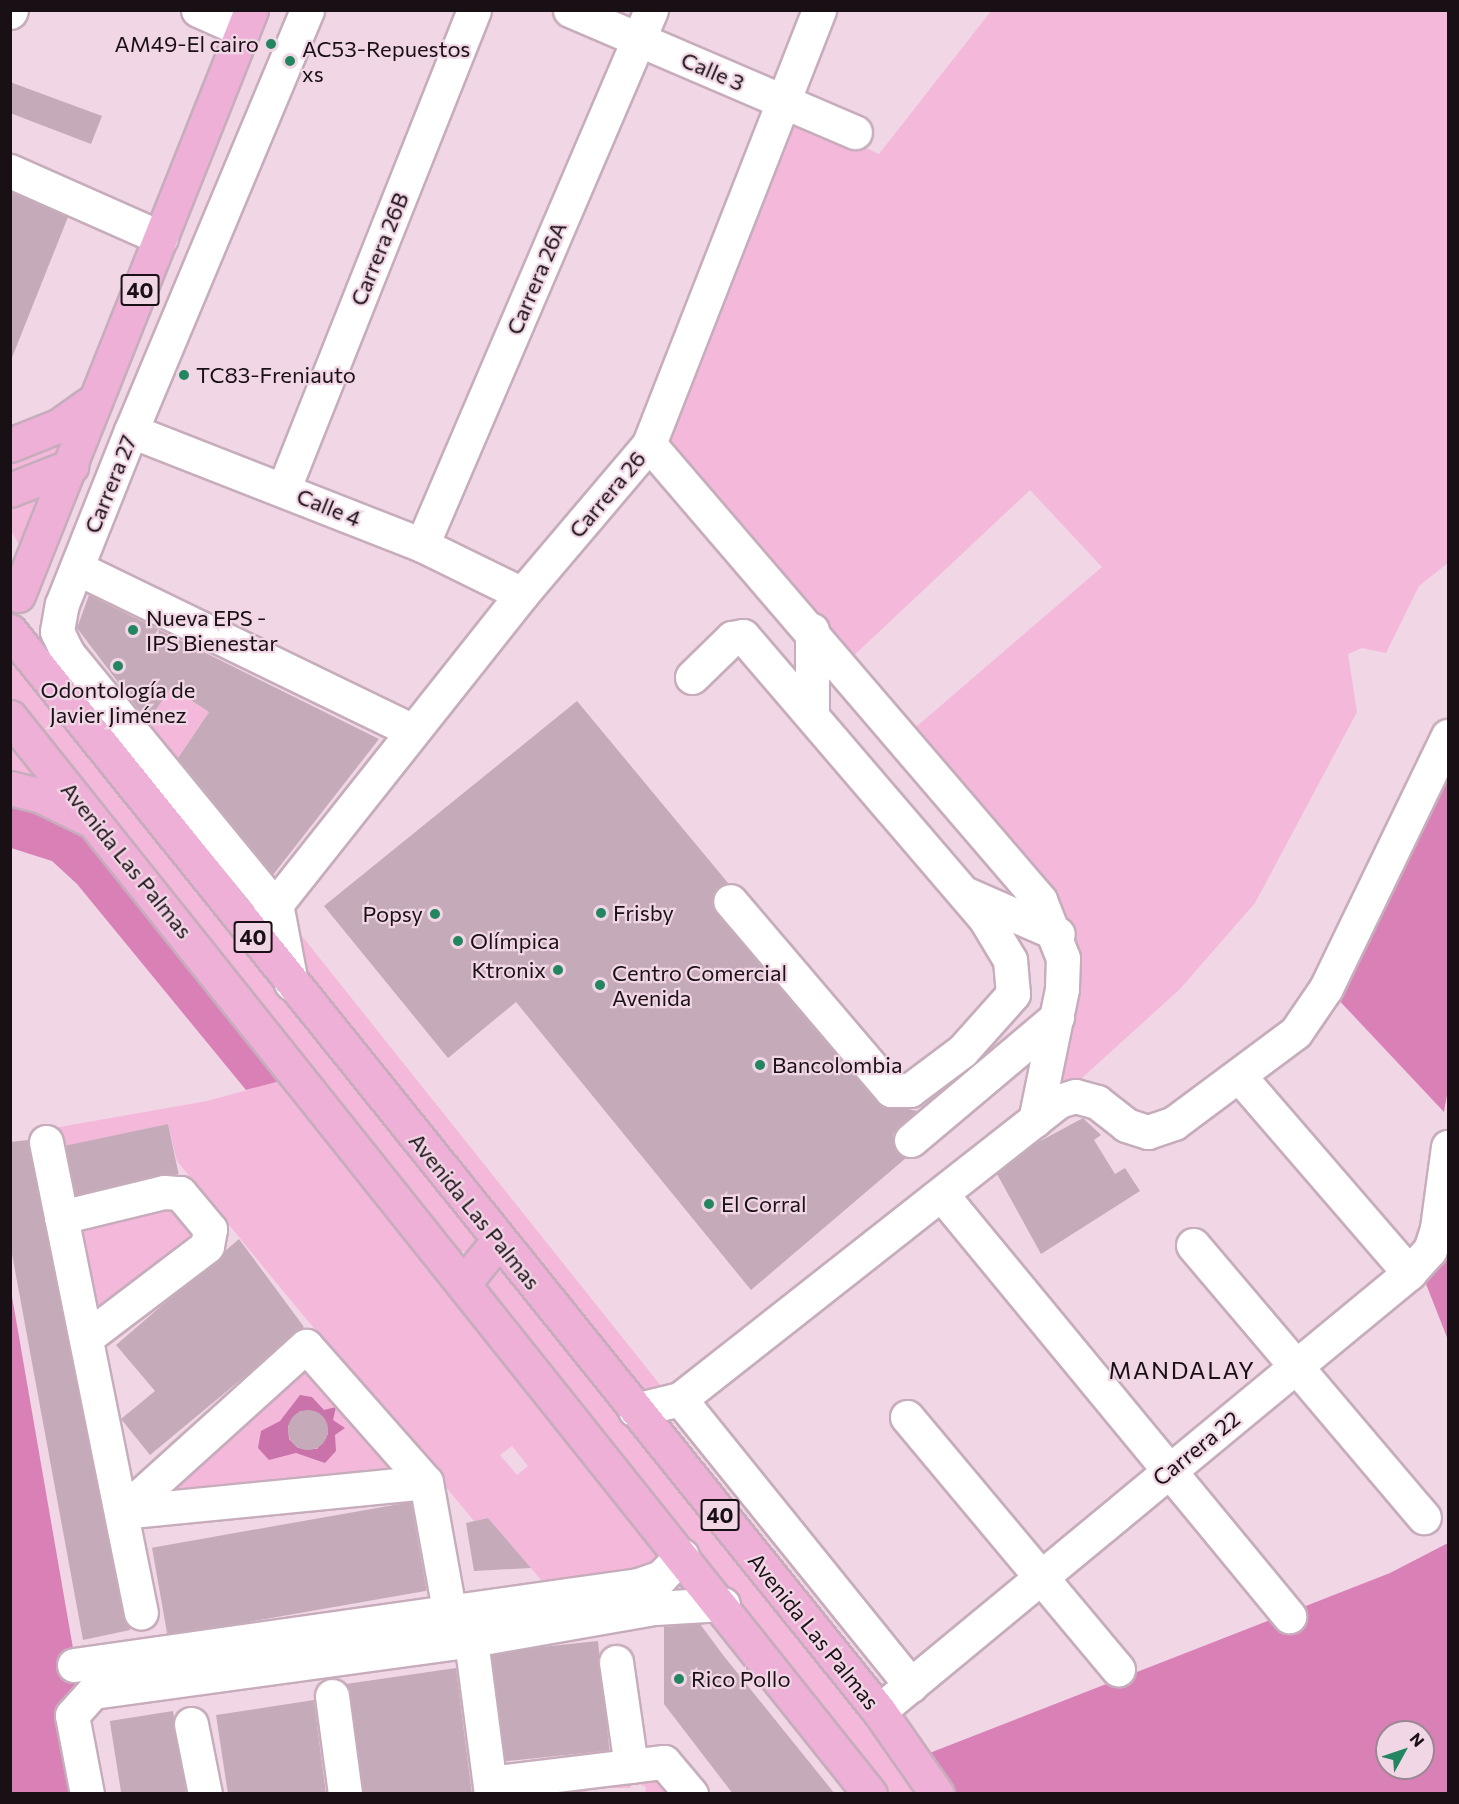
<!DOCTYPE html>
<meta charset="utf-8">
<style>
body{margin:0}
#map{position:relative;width:1459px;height:1804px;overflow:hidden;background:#f1d6e5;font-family:Commissioner,sans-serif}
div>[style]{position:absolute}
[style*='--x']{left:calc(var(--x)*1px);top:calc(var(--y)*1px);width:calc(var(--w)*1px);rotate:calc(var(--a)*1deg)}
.green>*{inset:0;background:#f4b8db}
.forest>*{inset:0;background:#d980b7}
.water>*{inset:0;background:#ca73aa}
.building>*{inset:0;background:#c5abba;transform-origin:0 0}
.round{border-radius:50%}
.roads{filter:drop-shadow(2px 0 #c7adbc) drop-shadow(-2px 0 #c7adbc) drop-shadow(0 2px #c7adbc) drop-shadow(0 -2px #c7adbc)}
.minor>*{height:33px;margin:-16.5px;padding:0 16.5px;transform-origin:16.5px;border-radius:16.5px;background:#fff}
.major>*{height:33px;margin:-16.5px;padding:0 16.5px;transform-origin:16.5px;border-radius:16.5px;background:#eeb0d7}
.dots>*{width:16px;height:16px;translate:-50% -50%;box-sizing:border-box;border:3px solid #f1d6e5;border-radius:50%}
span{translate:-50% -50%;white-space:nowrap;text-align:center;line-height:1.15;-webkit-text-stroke:4.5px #f1d6e5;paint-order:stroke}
.shield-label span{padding:2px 4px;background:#f1d6e5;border:2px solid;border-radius:4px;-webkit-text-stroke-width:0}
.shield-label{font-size:21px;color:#191015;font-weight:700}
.poi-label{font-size:22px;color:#191015}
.right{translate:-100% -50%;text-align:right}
.left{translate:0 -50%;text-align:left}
.street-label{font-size:22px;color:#191015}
.neighbourhood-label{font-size:24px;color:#191015;letter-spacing:1.5px}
.frame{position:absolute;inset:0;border:12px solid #191015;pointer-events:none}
.north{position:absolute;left:1375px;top:1720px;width:60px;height:60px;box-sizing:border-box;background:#f1d6e5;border:2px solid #9b8792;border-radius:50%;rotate:50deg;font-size:16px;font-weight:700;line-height:24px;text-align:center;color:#191015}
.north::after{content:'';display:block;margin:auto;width:21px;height:27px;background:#238660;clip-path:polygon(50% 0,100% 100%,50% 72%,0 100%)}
</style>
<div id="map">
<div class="green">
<div style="clip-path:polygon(991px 11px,1448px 11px,1448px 563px,1419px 586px,1386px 653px,1362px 648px,1348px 654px,1357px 712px,1255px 903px,1180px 989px,1072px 1087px,1055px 1092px,1073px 960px,909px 733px,1102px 567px,1030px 490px,849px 660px,660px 442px,787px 112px,879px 154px)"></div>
<div style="clip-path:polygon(67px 437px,59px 455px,11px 475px,11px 460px)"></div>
<div style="clip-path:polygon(45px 491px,22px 549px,11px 531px,10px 506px)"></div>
<div style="clip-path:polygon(10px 657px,475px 1234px,478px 1244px,471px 1254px,455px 1249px,11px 697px)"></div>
<div style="clip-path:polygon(171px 687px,209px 712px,173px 765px,142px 730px)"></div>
<div style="clip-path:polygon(10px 739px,47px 783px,11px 773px)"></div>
<div style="clip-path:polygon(290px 921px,669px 1396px,645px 1400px,306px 979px)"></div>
<div style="clip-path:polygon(evenodd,284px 1080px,665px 1558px,616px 1579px,610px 1571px,542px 1581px,488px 1518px,474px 1521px,274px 1280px,177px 1161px,168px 1124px,58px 1148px,54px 1128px,207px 1101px,284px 1080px,512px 1446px,528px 1466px,517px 1475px,500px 1455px,512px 1446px)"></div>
<div style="clip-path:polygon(172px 1200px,197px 1233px,92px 1317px,75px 1226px)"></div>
<div style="clip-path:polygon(494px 1267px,504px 1272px,623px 1417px,919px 1793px,888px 1793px,485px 1286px,483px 1280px)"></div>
<div style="clip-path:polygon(307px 1368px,392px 1468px,153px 1498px)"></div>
<div style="clip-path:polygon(661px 1771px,679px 1793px,645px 1793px,646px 1787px,634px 1781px,630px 1788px,594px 1788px,583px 1793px,499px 1794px)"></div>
</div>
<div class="forest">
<div style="clip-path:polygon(1448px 758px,1448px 1089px,1444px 1112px,1334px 995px)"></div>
<div style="clip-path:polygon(11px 803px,33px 808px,93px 840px,284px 1080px,246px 1090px,77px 884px,52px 861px,11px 848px)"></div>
<div style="clip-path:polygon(1448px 1217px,1448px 1340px,1426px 1284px)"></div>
<div style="clip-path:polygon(10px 1285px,74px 1654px,105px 1793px,11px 1793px)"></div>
<div style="clip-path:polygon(evenodd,1448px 1543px,1448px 1793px,954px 1793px,927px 1754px,1390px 1573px,1448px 1543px,1387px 1732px,1423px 1732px,1423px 1768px,1387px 1768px,1387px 1732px)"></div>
</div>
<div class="water">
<div style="clip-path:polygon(evenodd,300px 1395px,312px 1397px,324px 1410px,336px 1407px,333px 1420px,345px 1428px,335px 1435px,336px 1451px,325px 1463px,296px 1453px,269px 1460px,258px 1448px,261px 1431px,280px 1421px,300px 1395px,300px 1411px,318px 1413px,326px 1422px,328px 1434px,317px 1449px,298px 1448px,289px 1439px,288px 1426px,300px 1411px)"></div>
</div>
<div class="building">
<div style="clip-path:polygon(10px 82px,102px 116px,91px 144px,10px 113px)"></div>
<div style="clip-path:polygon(10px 192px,68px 217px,11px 360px,10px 360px)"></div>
<div style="clip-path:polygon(89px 595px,379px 739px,273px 875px,178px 758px,209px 712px,171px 687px,148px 722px,77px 628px)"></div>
<div style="clip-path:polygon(577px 701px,728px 883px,713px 894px,716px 913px,877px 1102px,917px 1111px,893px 1134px,896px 1152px,906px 1158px,751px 1290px,516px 1002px,448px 1058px,324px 906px)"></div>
<div style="clip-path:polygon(1083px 1118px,1101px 1135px,1094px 1140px,1115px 1174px,1125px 1168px,1140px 1191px,1041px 1254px,997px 1174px,1033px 1145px)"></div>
<div style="left:168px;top:1124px;width:51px;height:105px;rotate:78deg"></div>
<div style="clip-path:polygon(28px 1140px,130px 1630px,83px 1640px,10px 1243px,10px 1142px)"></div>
<div style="clip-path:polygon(239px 1239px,304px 1327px,150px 1455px,121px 1419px,155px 1391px,116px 1345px)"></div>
<div class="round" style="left:288px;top:1410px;width:40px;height:40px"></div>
<div style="left:411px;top:1502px;width:90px;height:263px;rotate:80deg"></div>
<div style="clip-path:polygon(488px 1518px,531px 1568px,474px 1571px,466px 1523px)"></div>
<div style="clip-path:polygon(700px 1624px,723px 1655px,835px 1794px,733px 1794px,664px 1704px,664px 1627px)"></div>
<div style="left:598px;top:1641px;width:110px;height:107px;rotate:84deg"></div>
<div style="clip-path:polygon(456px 1668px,472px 1794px,363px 1794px,346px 1684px)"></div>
<div style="clip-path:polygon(314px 1700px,326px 1794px,228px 1794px,216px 1715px)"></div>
<div style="left:173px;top:1711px;width:84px;height:64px;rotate:81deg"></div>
</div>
<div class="roads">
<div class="minor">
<div style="--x:198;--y:10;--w:49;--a:24"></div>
<div style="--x:570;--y:10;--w:310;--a:23.2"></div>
<div style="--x:10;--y:12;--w:2;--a:-63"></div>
<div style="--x:10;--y:171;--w:165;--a:23.9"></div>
<div style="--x:131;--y:431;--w:313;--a:21.4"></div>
<div style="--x:422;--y:545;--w:111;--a:26.1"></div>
<div style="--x:649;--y:444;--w:601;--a:49.39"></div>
<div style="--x:1040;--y:900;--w:62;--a:68.4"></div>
<div style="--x:1063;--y:958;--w:31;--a:92"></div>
<div style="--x:1062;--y:989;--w:134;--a:101.6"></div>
<div style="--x:284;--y:488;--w:514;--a:-68.32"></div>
<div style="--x:422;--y:545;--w:582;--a:-66.83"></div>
<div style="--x:77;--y:568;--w:373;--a:25.9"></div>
<div style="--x:692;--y:677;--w:56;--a:-44.3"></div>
<div style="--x:732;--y:638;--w:11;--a:-10"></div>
<div style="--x:743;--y:636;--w:374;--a:49.4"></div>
<div style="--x:986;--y:920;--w:47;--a:59"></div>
<div style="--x:1010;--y:960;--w:34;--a:85"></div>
<div style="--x:1013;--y:994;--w:76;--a:131.8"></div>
<div style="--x:962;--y:1051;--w:65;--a:143.1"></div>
<div style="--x:910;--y:1090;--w:19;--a:180"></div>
<div style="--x:891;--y:1090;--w:248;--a:-130.4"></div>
<div style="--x:812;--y:712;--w:82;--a:-90"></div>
<div style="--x:966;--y:894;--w:100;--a:23.5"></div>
<div style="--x:262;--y:922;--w:419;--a:-51.6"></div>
<div style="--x:522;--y:594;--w:197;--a:-49.7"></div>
<div style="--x:649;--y:444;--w:466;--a:-68.6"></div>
<div style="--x:291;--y:983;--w:75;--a:-100.7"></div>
<div style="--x:277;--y:909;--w:330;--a:-129.3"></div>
<div style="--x:68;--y:654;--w:25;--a:-116"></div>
<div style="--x:57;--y:631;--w:27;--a:-80"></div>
<div style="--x:62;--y:604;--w:186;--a:-68.3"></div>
<div style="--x:131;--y:431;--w:456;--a:-67.3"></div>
<div style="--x:1240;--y:1077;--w:259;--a:49.2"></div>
<div style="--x:911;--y:1140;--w:191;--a:-40.1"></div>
<div style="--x:46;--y:1142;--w:480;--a:78.6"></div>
<div style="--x:942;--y:1195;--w:546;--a:50.5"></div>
<div style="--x:61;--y:1217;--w:106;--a:-13.6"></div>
<div style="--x:164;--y:1192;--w:16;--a:4"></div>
<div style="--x:180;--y:1193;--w:47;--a:50.2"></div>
<div style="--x:210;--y:1229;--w:17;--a:100"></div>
<div style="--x:207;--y:1246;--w:152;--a:142.8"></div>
<div style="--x:1193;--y:1245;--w:357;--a:49.7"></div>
<div style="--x:680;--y:1399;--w:368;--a:51.1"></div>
<div style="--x:635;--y:1410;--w:46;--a:-13.7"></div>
<div style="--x:680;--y:1399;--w:482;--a:-38.2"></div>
<div style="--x:1059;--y:1101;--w:17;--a:-17"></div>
<div style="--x:1075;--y:1096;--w:23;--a:15"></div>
<div style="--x:1097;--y:1102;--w:37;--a:38"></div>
<div style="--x:1126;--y:1125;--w:23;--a:18"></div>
<div style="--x:1148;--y:1132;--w:28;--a:-19"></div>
<div style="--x:1174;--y:1123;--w:152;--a:-36.7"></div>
<div style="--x:1296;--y:1032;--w:53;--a:-55.7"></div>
<div style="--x:1326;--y:988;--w:280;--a:-64.2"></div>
<div style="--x:907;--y:1417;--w:329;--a:50.1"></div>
<div style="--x:122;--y:1512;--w:248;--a:-42.1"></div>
<div style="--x:306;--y:1346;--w:181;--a:48.6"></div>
<div style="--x:426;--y:1482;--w:130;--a:79.8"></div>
<div style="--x:122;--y:1512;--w:305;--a:-5.6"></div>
<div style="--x:471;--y:1640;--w:155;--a:82.6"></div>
<div style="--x:616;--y:1662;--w:105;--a:81.8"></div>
<div style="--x:74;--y:1665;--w:570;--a:-8.07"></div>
<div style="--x:638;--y:1585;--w:24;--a:-19"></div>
<div style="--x:661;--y:1577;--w:30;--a:-46"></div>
<div style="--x:332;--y:1696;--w:99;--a:82.4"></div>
<div style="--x:879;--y:1711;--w:688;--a:-39.57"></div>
<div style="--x:1409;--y:1273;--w:31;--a:-48"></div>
<div style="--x:1430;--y:1250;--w:23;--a:-72"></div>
<div style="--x:1437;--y:1228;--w:82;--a:-82.3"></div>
<div style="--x:191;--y:1724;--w:71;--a:78.7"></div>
<div style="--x:490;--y:1783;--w:175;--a:-6.9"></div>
<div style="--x:664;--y:1762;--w:42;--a:49.8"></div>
<div style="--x:87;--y:1794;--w:80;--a:-100.8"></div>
<div style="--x:72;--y:1715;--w:31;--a:-48"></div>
<div style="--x:93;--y:1692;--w:382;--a:-7.8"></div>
<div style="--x:471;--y:1640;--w:187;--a:-9.9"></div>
<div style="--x:655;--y:1608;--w:68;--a:-3.4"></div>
</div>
<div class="major">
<div style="--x:10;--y:445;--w:54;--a:-21.8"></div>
<div style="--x:60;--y:425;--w:44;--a:-35.8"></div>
<div style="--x:10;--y:490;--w:66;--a:-21.5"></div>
<div style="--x:18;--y:595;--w:630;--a:-68.28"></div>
<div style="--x:10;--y:631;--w:1386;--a:51.18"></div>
<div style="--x:879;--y:1711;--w:101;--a:55.1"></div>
<div style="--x:10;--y:717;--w:1378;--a:51.39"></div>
<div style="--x:10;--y:788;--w:32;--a:14"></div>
<div style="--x:41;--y:796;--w:50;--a:26.1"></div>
<div style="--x:464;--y:1283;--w:54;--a:-51"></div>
</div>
</div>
<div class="dots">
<div style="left:271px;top:44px;background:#238660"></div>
<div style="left:290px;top:61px;background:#238660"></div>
<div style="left:184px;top:375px;background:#238660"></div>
<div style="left:133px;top:630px;background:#238660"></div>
<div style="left:118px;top:666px;background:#238660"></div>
<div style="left:601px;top:913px;background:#238660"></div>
<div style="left:435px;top:914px;background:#238660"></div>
<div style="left:458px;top:941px;background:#238660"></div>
<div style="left:558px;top:970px;background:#238660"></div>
<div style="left:600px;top:985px;background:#238660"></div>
<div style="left:760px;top:1065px;background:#238660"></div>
<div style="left:709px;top:1204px;background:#238660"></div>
<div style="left:679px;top:1679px;background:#238660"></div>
</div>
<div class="shield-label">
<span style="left:140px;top:290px">40</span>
<span style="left:253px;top:937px">40</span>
<span style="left:720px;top:1515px">40</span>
</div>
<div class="poi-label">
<span class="right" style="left:259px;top:44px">AM49-El cairo</span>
<span class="left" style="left:302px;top:61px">AC53-Repuestos<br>xs</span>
<span class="left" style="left:196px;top:375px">TC83-Freniauto</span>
<span class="left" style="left:146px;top:630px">Nueva EPS -<br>IPS Bienestar</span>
<span style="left:118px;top:702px">Odontología de<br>Javier Jiménez</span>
<span class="left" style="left:613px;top:913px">Frisby</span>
<span class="right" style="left:423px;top:914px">Popsy</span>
<span class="left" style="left:470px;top:941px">Olímpica</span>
<span class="right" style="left:546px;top:970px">Ktronix</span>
<span class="left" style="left:612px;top:985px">Centro Comercial<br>Avenida</span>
<span class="left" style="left:772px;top:1065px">Bancolombia</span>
<span class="left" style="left:721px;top:1204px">El Corral</span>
<span class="left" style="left:691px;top:1679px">Rico Pollo</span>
</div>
<div class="street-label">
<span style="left:713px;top:71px;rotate:23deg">Calle 3</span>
<span style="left:379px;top:249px;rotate:-68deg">Carrera 26B</span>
<span style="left:536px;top:278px;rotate:-67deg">Carrera 26A</span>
<span style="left:110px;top:484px;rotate:-68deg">Carrera 27</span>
<span style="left:607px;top:494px;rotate:-50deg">Carrera 26</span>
<span style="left:329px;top:507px;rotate:22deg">Calle 4</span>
<span style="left:127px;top:860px;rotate:51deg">Avenida Las Palmas</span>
<span style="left:475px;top:1211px;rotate:51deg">Avenida Las Palmas</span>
<span style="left:1196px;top:1448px;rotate:-39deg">Carrera 22</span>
<span style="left:814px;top:1631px;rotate:51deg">Avenida Las Palmas</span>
</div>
<div class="neighbourhood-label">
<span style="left:1182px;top:1370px">MANDALAY</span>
</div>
<div class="frame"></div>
<div class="north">N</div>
</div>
